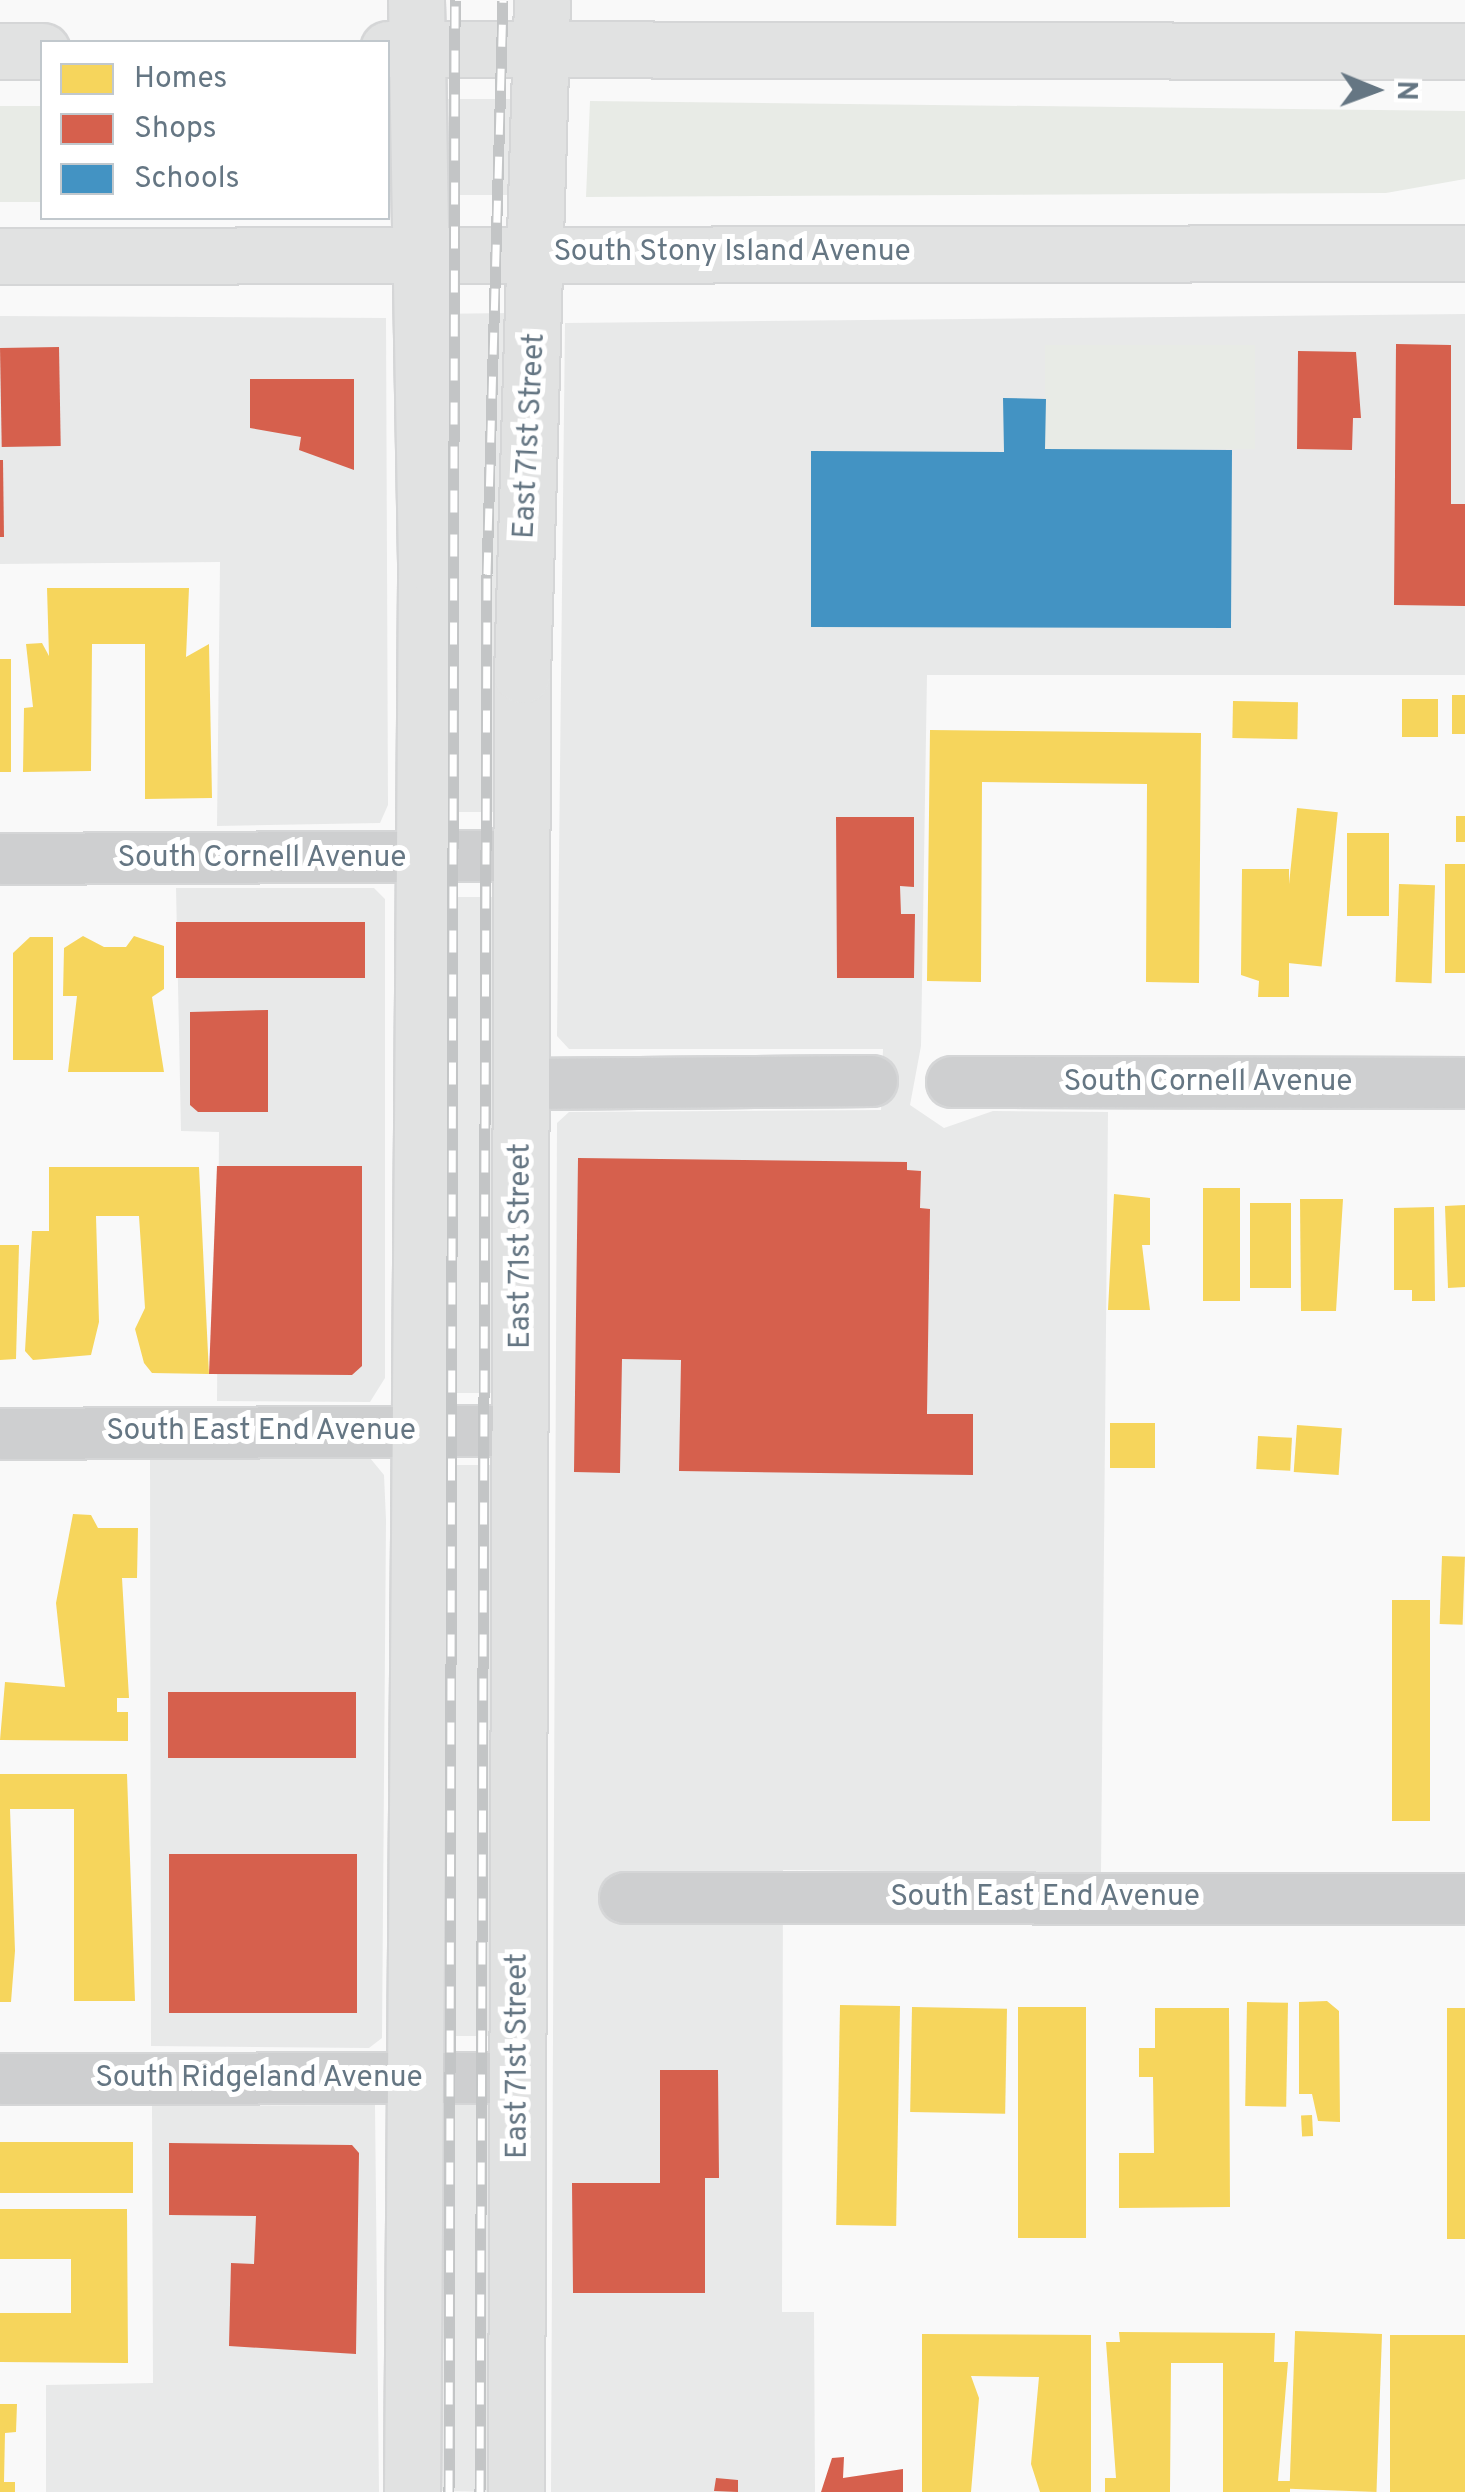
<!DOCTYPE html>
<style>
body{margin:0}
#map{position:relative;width:1465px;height:2492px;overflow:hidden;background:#f9f9f9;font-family:Overpass,sans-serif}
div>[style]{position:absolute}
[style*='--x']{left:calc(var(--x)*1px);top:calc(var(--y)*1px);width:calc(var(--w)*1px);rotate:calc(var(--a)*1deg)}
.built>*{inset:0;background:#e8e9e9;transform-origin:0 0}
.green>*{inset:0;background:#e8ebe6;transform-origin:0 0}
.homes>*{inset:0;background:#f6d55c;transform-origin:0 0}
.shops>*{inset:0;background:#d6604d;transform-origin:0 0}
.schools>*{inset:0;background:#4393c3}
.roads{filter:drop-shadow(2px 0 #d5d6d7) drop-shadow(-2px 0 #d5d6d7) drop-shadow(0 2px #d5d6d7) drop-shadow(0 -2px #d5d6d7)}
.minor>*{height:50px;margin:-25px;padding:0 25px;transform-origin:25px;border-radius:25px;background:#cecfd0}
.secondary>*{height:55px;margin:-27.5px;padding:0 27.5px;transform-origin:27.5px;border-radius:27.5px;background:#e1e2e2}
.trunk>*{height:55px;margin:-27.5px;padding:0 27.5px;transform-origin:27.5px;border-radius:27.5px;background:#e1e2e2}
.rail>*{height:11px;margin-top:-5.5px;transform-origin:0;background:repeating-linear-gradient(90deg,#fff 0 22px,#c3c5c6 0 44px);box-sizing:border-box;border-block:2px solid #c3c5c6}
span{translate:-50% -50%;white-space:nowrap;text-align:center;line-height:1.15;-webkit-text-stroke:10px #fff;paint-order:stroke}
.street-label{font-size:30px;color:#657683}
.legend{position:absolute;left:40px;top:40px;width:350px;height:180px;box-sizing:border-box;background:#fff;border:2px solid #c1c8cd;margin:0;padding:12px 18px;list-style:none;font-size:30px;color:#657683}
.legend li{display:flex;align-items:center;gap:20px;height:50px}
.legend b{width:50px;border:2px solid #c1c8cd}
.north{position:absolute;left:1325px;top:40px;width:100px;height:100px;-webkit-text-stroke:8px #fff;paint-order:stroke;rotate:91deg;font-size:28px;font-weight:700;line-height:40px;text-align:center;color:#657683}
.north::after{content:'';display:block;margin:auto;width:35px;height:45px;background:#657683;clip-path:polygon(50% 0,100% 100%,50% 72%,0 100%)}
</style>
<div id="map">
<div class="built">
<div style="left:431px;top:99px;width:88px;height:96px"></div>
<div style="clip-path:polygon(513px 313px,507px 812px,441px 812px,432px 314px)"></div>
<div style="clip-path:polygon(1465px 314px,1465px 675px,927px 675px,921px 1046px,910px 1105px,944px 1128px,993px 1111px,1108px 1112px,1101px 1873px,783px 1870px,782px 2312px,814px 2312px,815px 2492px,551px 2492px,557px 1123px,569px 1112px,881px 1110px,883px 1049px,569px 1049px,557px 1036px,565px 323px)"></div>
<div style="clip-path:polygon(0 316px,386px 318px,388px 805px,380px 823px,217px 826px,220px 562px,0 564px)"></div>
<div style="clip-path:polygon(176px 888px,374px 888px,385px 899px,385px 1378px,370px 1402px,217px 1401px,219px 1132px,181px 1131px)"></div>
<div style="left:438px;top:897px;width:69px;height:496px"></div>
<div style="clip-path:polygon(370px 1458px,384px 1475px,386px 1520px,382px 2038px,369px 2048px,151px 2046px,150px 1459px)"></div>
<div style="left:435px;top:1465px;width:68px;height:571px"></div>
<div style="clip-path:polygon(375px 2105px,379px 2492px,46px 2492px,46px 2385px,153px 2383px,152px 2106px)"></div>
<div style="left:500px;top:2105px;width:387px;height:66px;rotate:91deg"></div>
</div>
<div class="green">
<div style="clip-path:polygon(590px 101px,1465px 111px,1465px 179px,1386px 193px,586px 197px)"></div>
<div style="left:42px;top:106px;width:96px;height:42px;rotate:90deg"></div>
<div style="left:1045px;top:345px;width:210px;height:104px"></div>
</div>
<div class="homes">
<div style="clip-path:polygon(47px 588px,189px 588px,186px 657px,209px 644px,212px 798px,145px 799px,145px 644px,92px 644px,91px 771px,23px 772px,24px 708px,33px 707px,26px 644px,42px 643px,49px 656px)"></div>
<div style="left:0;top:659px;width:11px;height:113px"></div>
<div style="left:1452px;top:695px;width:13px;height:39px"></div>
<div style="left:1402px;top:699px;width:36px;height:38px"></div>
<div style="left:1233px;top:701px;width:65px;height:37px;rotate:1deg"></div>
<div style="clip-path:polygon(930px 730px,1201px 733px,1199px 983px,1146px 982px,1147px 784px,982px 782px,981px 982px,927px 981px)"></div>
<div style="left:1297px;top:808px;width:41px;height:155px;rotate:6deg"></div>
<div style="left:1456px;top:816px;width:9px;height:26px"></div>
<div style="left:1347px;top:833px;width:42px;height:83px"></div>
<div style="left:1445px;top:864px;width:20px;height:109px"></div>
<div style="clip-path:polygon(1242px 869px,1289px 869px,1289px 997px,1258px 997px,1259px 981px,1241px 975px)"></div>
<div style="left:1399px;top:884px;width:36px;height:98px;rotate:2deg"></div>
<div style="clip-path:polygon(83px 936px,104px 947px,126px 947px,134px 936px,164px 946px,164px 989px,152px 997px,164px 1072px,68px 1072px,77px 996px,63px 996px,64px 948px)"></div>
<div style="clip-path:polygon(30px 937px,53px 937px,53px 1060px,13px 1060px,13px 953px)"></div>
<div style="clip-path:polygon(49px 1167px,199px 1167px,209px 1374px,152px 1373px,144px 1363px,135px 1329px,145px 1308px,139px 1216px,96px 1216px,99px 1322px,91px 1355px,33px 1360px,25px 1351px,32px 1231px,49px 1231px)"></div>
<div style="left:1240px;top:1188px;width:113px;height:37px;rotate:90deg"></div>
<div style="clip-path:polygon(1114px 1194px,1150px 1198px,1150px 1245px,1142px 1245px,1150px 1310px,1108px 1310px)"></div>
<div style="clip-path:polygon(1300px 1199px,1343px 1199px,1336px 1311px,1301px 1311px)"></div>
<div style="left:1250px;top:1203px;width:41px;height:85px"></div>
<div style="clip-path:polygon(1465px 1205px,1465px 1287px,1448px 1288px,1445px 1206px)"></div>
<div style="clip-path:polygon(1434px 1207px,1435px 1301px,1412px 1301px,1412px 1290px,1394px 1290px,1394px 1208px)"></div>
<div style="clip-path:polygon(0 1245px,19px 1245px,16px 1359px,0 1360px)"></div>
<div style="left:1110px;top:1423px;width:45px;height:45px"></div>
<div style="left:1297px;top:1425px;width:45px;height:47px;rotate:4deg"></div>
<div style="left:1258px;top:1436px;width:34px;height:33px;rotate:3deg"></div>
<div style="clip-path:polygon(73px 1514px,91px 1515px,98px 1528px,138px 1528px,137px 1578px,122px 1578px,129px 1698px,117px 1698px,117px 1712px,128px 1712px,128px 1741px,0 1740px,5px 1682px,65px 1687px,56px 1603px)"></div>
<div style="left:1442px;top:1556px;width:23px;height:68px;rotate:2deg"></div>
<div style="left:1392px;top:1600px;width:38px;height:221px"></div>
<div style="clip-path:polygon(0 1774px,127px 1774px,135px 2001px,74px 2001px,74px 1809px,10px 1809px,15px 1951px,11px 2002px,0 2002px)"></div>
<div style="clip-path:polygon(1327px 2001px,1339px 2011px,1340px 2122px,1318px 2121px,1312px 2094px,1299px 2094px,1299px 2002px)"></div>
<div style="left:1247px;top:2002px;width:41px;height:104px;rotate:1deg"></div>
<div style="left:900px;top:2006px;width:220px;height:60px;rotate:91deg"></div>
<div style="left:912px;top:2007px;width:95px;height:105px;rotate:1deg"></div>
<div style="left:1086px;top:2007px;width:231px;height:68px;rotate:90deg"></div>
<div style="clip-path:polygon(1155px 2008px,1229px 2008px,1230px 2207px,1119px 2208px,1119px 2153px,1154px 2153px,1153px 2077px,1139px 2077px,1139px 2048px,1155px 2048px)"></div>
<div style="left:1465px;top:2008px;width:231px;height:18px;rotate:90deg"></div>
<div style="left:1312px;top:2115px;width:21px;height:11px;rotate:87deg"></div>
<div style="left:0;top:2142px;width:133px;height:51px"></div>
<div style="clip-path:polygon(0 2209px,127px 2209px,128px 2363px,0 2362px,0 2313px,71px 2313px,71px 2259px,0 2259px)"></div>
<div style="clip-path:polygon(1119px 2332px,1275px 2333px,1274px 2362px,1288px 2362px,1278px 2481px,1290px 2481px,1290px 2492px,1223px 2492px,1223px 2363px,1171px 2363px,1170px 2492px,1105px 2492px,1105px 2478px,1116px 2478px,1106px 2342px,1120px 2342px)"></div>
<div style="clip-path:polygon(922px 2334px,1091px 2335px,1091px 2492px,1040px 2492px,1031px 2464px,1039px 2377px,971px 2376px,979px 2398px,971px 2492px,922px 2492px)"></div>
<div style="left:1382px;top:2334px;width:158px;height:87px;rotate:92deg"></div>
<div style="left:1465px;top:2335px;width:157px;height:75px;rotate:90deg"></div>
<div style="clip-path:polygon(0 2404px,17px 2404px,16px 2432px,5px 2433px,4px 2482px,15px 2482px,15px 2492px,0 2492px)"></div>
</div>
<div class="shops">
<div style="clip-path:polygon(1396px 344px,1451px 345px,1451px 504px,1465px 504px,1465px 606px,1394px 605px)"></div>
<div style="left:59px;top:347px;width:99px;height:59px;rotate:89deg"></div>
<div style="clip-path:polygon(1298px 351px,1356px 352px,1361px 418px,1353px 418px,1352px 450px,1297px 449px)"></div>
<div style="clip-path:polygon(250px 379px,354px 379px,354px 470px,299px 450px,301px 437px,250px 428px)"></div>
<div style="clip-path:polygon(0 460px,3px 460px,4px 537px,0 537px)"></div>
<div style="clip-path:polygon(836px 817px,914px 817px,914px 887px,900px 886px,901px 914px,915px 914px,914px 978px,837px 978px)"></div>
<div style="left:176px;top:922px;width:189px;height:56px"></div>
<div style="clip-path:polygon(268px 1010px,268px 1112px,198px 1112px,190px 1105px,190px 1012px)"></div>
<div style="clip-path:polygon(578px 1158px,907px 1162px,907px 1170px,921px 1171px,920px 1208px,930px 1209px,927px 1414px,973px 1414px,973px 1475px,679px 1471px,681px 1360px,622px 1359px,620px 1473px,574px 1472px)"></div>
<div style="clip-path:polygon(217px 1166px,362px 1166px,362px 1366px,352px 1375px,209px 1374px)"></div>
<div style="left:168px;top:1692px;width:188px;height:66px"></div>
<div style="left:357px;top:1854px;width:159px;height:188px;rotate:90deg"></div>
<div style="clip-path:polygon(660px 2070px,718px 2070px,719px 2178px,705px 2178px,705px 2293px,573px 2293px,572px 2183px,660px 2183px)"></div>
<div style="clip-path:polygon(169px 2143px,352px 2145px,359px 2153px,356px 2354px,229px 2346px,231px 2263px,254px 2264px,256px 2216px,169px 2215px)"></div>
<div style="clip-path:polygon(844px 2457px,843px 2478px,903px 2469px,903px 2492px,821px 2492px,832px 2458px)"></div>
<div style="clip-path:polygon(716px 2478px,738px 2480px,738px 2492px,714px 2491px)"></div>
</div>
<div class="schools">
<div style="clip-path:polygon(1003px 398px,1046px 399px,1045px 449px,1232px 450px,1231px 628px,811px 627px,811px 451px,1004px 452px)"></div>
</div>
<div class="roads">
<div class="minor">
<div style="--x:0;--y:859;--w:524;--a:-0.33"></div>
<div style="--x:952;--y:1082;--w:513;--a:0.11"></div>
<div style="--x:522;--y:1084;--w:350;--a:-0.5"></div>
<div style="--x:0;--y:1434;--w:522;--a:-0.33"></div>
<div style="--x:625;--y:1898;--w:840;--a:0.07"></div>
<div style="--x:0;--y:2079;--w:518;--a:-0.11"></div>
</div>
<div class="secondary">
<div style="--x:412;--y:2492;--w:1930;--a:-89.58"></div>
<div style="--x:426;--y:562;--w:562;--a:-91.02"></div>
<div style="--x:516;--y:2492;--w:1817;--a:-89.81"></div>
<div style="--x:522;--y:675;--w:675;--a:-88.3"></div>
</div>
<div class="trunk">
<div style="--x:388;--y:49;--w:1077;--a:0.11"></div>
<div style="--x:0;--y:51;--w:42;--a:0"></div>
<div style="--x:0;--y:256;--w:1465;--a:-0.12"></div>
</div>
</div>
<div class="rail">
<div style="--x:449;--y:2492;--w:2492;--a:-89.86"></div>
<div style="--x:480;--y:2492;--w:1918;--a:-89.79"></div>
<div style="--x:487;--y:574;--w:574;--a:-88.4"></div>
</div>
<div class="street-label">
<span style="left:732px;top:253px">South Stony Island Avenue</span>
<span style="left:531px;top:436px;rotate:-87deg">East 71st Street</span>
<span style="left:262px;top:859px">South Cornell Avenue</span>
<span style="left:1208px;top:1083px">South Cornell Avenue</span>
<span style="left:522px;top:1246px;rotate:-90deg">East 71st Street</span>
<span style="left:261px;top:1432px">South East End Avenue</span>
<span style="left:1045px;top:1898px">South East End Avenue</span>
<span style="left:519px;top:2056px;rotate:-90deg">East 71st Street</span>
<span style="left:259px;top:2079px">South Ridgeland Avenue</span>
</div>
<ul class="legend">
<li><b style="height:28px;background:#f6d55c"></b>Homes</li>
<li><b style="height:28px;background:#d6604d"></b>Shops</li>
<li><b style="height:28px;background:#4393c3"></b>Schools</li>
</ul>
<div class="north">N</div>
</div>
